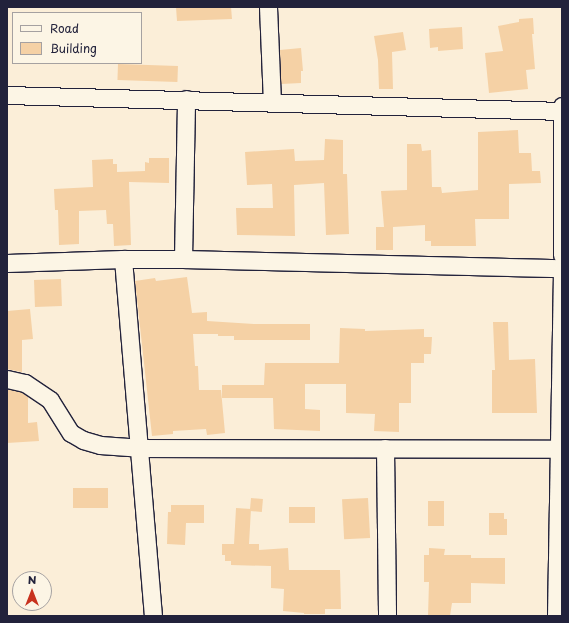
<!DOCTYPE html>
<style>
body{margin:0}
#map{position:relative;width:569px;height:623px;overflow:hidden;background:#fbeed8;font-family:"Playpen Sans",sans-serif}
div>[style]{position:absolute}
[style*='--x']{left:calc(var(--x)*1px);top:calc(var(--y)*1px);width:calc(var(--w)*1px);rotate:calc(var(--a)*1deg)}
.building>*{inset:0;background:#f5d1a5;transform-origin:0 0}
.roads{filter:drop-shadow(1px 0 #22223b) drop-shadow(-1px 0 #22223b) drop-shadow(0 1px #22223b) drop-shadow(0 -1px #22223b)}
.street>*{height:17px;margin:-8.5px;padding:0 8.5px;transform-origin:8.5px;border-radius:8.5px;background:#fcf5e5}
span{translate:-50% -50%;white-space:nowrap;text-align:center;line-height:1.15;-webkit-text-stroke:4px #fcf5e5;paint-order:stroke}
.frame{position:absolute;inset:0;border:8px solid #22223b;pointer-events:none}
.legend{position:absolute;left:12px;top:12px;width:130px;height:52px;box-sizing:border-box;background:#fcf5e5;border:1px solid #a5a1a1;margin:0;padding:5px 7px;list-style:none;font-size:12px;color:#22223b}
.legend li{display:flex;align-items:center;gap:8px;height:20px}
.legend b{width:20px;border:1px solid #a5a1a1}
.north{position:absolute;left:12px;top:571px;width:40px;height:40px;box-sizing:border-box;background:#fcf5e5;border:1px solid #a5a1a1;border-radius:50%;rotate:0deg;font-size:11px;font-weight:700;line-height:16px;text-align:center;color:#22223b}
.north::after{content:'';display:block;margin:auto;width:14px;height:18px;background:#c8321e;clip-path:polygon(50% 0,100% 100%,50% 72%,0 100%)}
</style>
<div id="map">
<div class="building">
<div style="clip-path:polygon(176px 7px,231px 7px,232px 19px,177px 21px)"></div>
<div style="clip-path:polygon(533px 18px,534px 34px,532px 34px,535px 69px,526px 70px,528px 89px,489px 93px,485px 53px,503px 51px,498px 26px,519px 22px,519px 19px)"></div>
<div style="clip-path:polygon(462px 27px,463px 49px,438px 51px,438px 47px,430px 48px,429px 29px)"></div>
<div style="clip-path:polygon(403px 32px,406px 50px,392px 52px,393px 89px,379px 89px,378px 60px,374px 36px)"></div>
<div style="clip-path:polygon(301px 48px,303px 71px,301px 71px,301px 83px,281px 84px,280px 50px)"></div>
<div style="left:118px;top:64px;width:60px;height:16px;rotate:2deg"></div>
<div style="clip-path:polygon(518px 130px,519px 153px,531px 153px,532px 171px,540px 171px,541px 183px,509px 184px,509px 219px,475px 219px,476px 246px,431px 246px,431px 241px,425px 241px,425px 225px,393px 227px,393px 250px,376px 250px,376px 227px,384px 227px,381px 191px,407px 190px,407px 144px,421px 144px,422px 151px,431px 150px,432px 187px,441px 187px,442px 193px,478px 190px,478px 132px)"></div>
<div style="clip-path:polygon(325px 139px,343px 140px,343px 174px,347px 174px,349px 234px,326px 235px,324px 183px,294px 185px,295px 236px,237px 235px,236px 208px,273px 208px,272px 184px,247px 185px,245px 152px,294px 149px,295px 161px,324px 160px)"></div>
<div style="clip-path:polygon(149px 158px,169px 158px,169px 183px,129px 182px,131px 245px,114px 246px,113px 224px,107px 224px,106px 210px,79px 211px,79px 244px,59px 245px,58px 210px,55px 210px,54px 189px,93px 187px,92px 160px,113px 159px,113px 164px,117px 164px,117px 172px,145px 171px,145px 162px,149px 163px)"></div>
<div style="clip-path:polygon(187px 277px,192px 313px,207px 312px,207px 321px,254px 324px,310px 324px,310px 340px,234px 340px,234px 336px,218px 336px,218px 334px,193px 334px,195px 366px,198px 366px,199px 390px,221px 390px,225px 433px,207px 435px,206px 429px,173px 431px,173px 434px,152px 436px,135px 281px,155px 278px,156px 281px)"></div>
<div style="left:61px;top:279px;width:27px;height:27px;rotate:88deg"></div>
<div style="clip-path:polygon(30px 309px,33px 339px,22px 340px,22px 372px,7px 369px,7px 311px)"></div>
<div style="clip-path:polygon(493px 322px,508px 322px,509px 360px,535px 359px,537px 413px,492px 413px,492px 370px,495px 370px)"></div>
<div style="clip-path:polygon(340px 328px,365px 329px,365px 331px,424px 329px,424px 337px,432px 337px,431px 354px,424px 354px,424px 363px,411px 363px,411px 403px,399px 403px,399px 432px,374px 431px,375px 414px,346px 413px,346px 384px,305px 384px,305px 409px,320px 410px,320px 431px,274px 429px,273px 398px,222px 398px,222px 385px,264px 385px,265px 363px,339px 363px)"></div>
<div style="clip-path:polygon(7px 389px,21px 392px,28px 397px,28px 423px,37px 422px,39px 441px,7px 443px)"></div>
<div style="left:73px;top:488px;width:35px;height:20px"></div>
<div style="left:251px;top:498px;width:12px;height:13px;rotate:5deg"></div>
<div style="left:368px;top:498px;width:40px;height:26px;rotate:87deg"></div>
<div style="left:428px;top:501px;width:16px;height:25px"></div>
<div style="clip-path:polygon(171px 505px,204px 505px,204px 523px,186px 523px,185px 545px,167px 544px,168px 512px,171px 512px)"></div>
<div style="left:289px;top:507px;width:26px;height:16px"></div>
<div style="clip-path:polygon(236px 508px,251px 509px,249px 544px,259px 544px,259px 550px,288px 548px,289px 570px,340px 570px,341px 609px,325px 609px,325px 614px,304px 614px,304px 613px,283px 611px,284px 589px,271px 588px,271px 566px,231px 565px,231px 561px,225px 561px,225px 555px,222px 555px,222px 544px,234px 544px)"></div>
<div style="clip-path:polygon(489px 513px,504px 513px,504px 519px,507px 519px,507px 535px,489px 535px)"></div>
<div style="clip-path:polygon(429px 548px,445px 549px,444px 555px,471px 555px,471px 558px,505px 558px,505px 584px,471px 583px,471px 603px,452px 603px,450px 616px,428px 616px,429px 582px,424px 582px,424px 555px,429px 555px)"></div>
</div>
<div class="roads">
<div class="street">
<div style="--x:268;--y:7;--w:95;--a:87.6"></div>
<div style="--x:7;--y:95;--w:555;--a:1.65"></div>
<div style="--x:562;--y:106;--w:149;--a:90"></div>
<div style="--x:123;--y:259;--w:358;--a:85.2"></div>
<div style="--x:183;--y:259;--w:160;--a:-88.9"></div>
<div style="--x:7;--y:263;--w:116;--a:-2"></div>
<div style="--x:123;--y:259;--w:60;--a:0"></div>
<div style="--x:183;--y:259;--w:379;--a:1.4"></div>
<div style="--x:7;--y:379;--w:18;--a:13"></div>
<div style="--x:25;--y:383;--w:30;--a:34"></div>
<div style="--x:50;--y:400;--w:39;--a:58"></div>
<div style="--x:71;--y:433;--w:14;--a:30"></div>
<div style="--x:83;--y:440;--w:18;--a:16"></div>
<div style="--x:100;--y:445;--w:39;--a:4"></div>
<div style="--x:139;--y:448;--w:419;--a:0.1"></div>
<div style="--x:385;--y:448;--w:168;--a:89.3"></div>
<div style="--x:556;--y:616;--w:345;--a:-89"></div>
</div>
</div>
<div class="frame"></div>
<ul class="legend">
<li><b style="height:5px;background:#fcf5e5"></b>Road</li>
<li><b style="height:11px;background:#f5d1a5"></b>Building</li>
</ul>
<div class="north">N</div>
</div>
